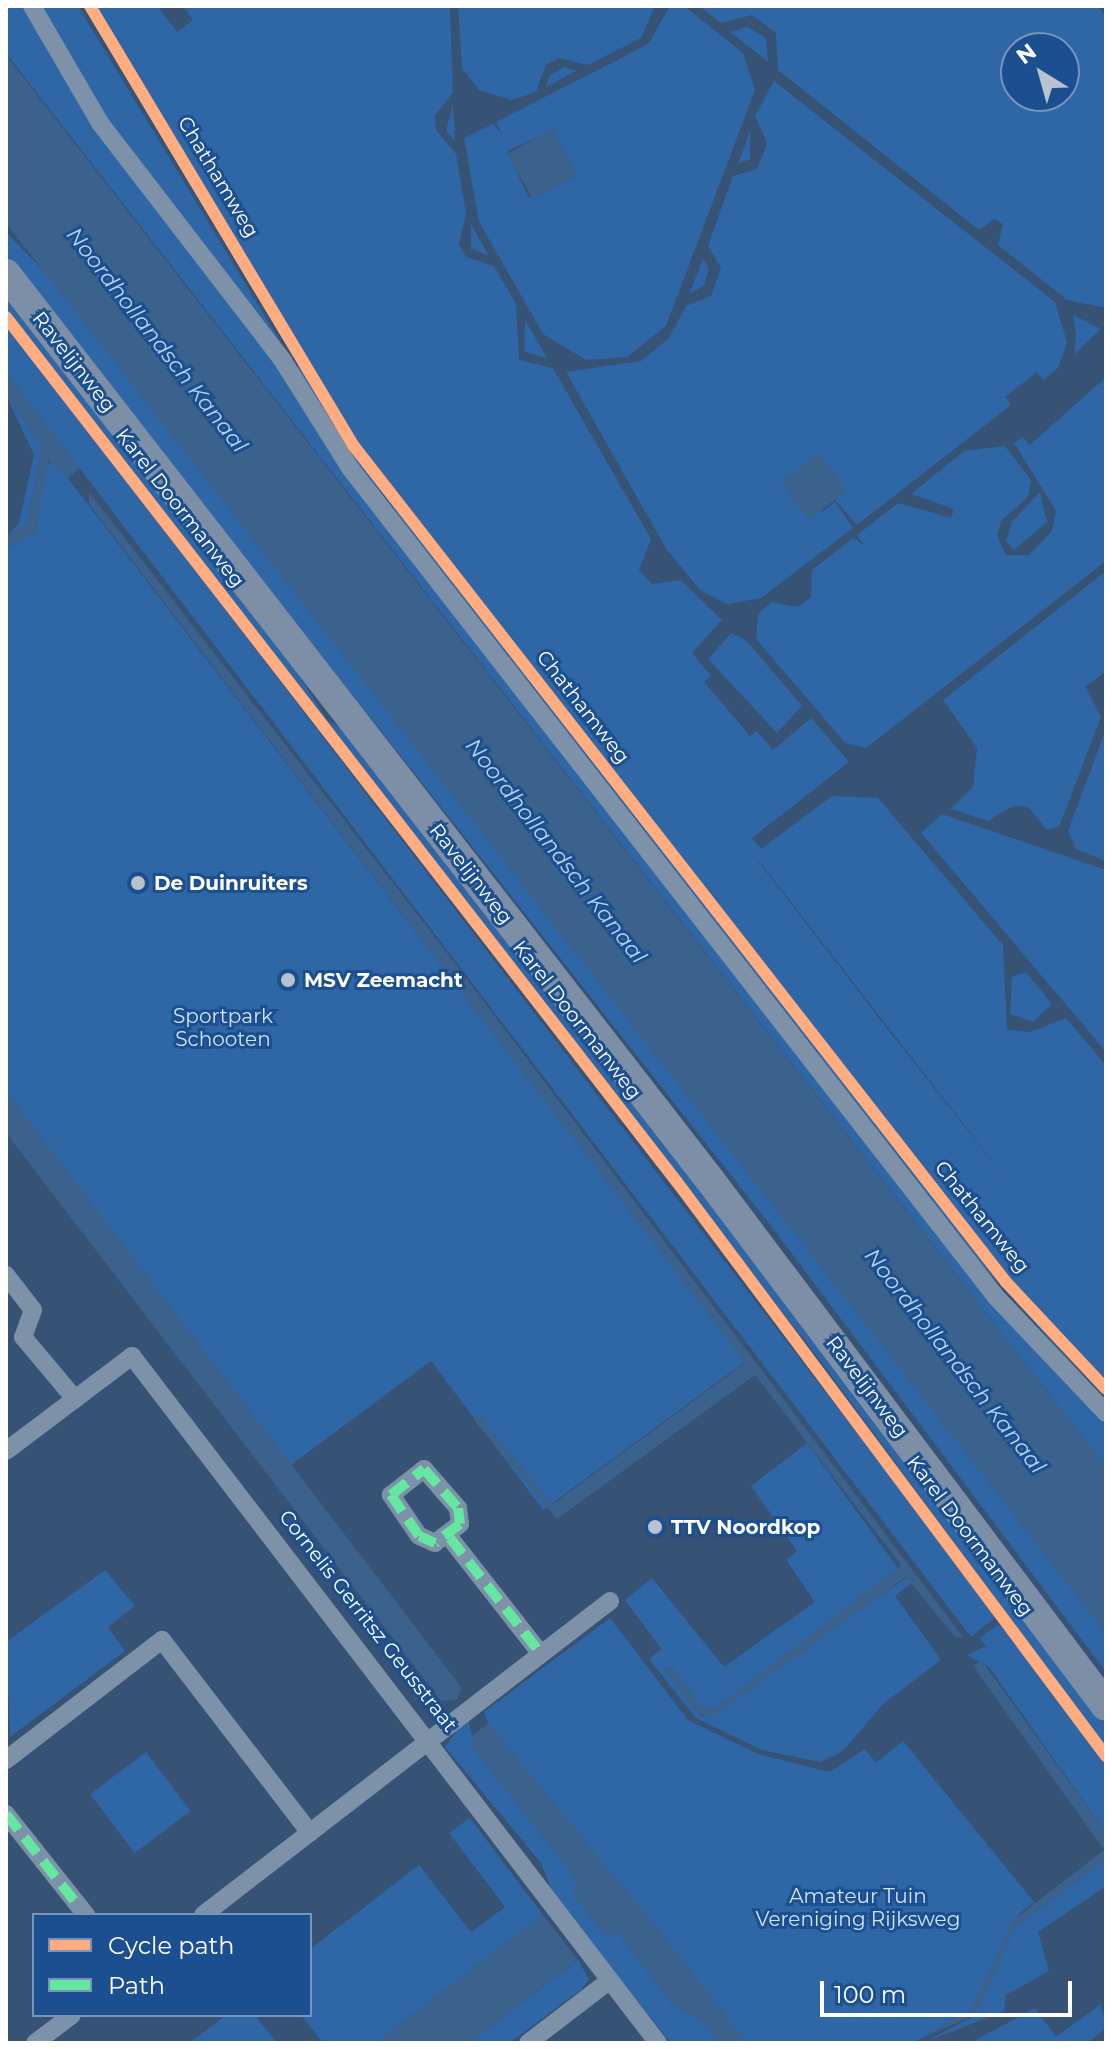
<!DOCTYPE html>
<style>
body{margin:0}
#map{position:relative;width:1112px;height:2049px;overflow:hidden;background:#365274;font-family:Montserrat,sans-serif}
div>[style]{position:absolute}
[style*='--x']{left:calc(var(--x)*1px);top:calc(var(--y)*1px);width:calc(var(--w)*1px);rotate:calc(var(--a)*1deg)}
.green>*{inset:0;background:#2f66a5;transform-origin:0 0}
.water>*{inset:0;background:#3b618d;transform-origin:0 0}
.street>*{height:18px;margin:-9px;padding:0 9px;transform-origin:9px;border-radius:9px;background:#7d92a8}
.primary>*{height:30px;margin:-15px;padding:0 15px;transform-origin:15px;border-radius:15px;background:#7d8ea7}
.quiet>*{height:10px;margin-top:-5px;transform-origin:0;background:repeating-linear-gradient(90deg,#66e7a1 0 20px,transparent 0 30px)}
.cycleway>*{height:12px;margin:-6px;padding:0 6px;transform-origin:6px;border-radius:6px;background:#ffac80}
.dots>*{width:22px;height:22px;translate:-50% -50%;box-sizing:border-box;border:4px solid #1b4f8f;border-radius:50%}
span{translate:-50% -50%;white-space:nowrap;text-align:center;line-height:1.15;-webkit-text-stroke:6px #1b4f8f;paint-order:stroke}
.street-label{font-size:20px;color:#fff}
.poi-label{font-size:20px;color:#fff;font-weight:700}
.left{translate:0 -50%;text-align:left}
.park-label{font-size:20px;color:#cfe3fa}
.water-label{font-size:22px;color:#b5d3f5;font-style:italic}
.frame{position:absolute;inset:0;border:8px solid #fff;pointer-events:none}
.legend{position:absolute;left:32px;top:1913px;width:280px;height:104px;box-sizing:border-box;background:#1b4f8f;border:2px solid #7695bc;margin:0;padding:10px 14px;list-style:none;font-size:24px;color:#fff}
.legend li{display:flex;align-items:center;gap:16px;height:40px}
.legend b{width:40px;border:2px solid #7695bc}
.north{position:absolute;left:1000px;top:32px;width:80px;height:80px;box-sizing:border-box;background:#1b4f8f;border:2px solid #7695bc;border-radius:50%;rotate:323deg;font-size:22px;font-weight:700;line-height:32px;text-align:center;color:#fff}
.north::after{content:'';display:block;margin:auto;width:28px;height:36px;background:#b9c2ce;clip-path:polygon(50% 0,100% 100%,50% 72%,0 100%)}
.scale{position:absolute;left:820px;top:1981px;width:252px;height:36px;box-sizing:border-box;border:4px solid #fff;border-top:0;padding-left:10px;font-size:24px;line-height:28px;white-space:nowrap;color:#fff;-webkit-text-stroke:6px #1b4f8f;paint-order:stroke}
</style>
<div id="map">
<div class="green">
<div style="clip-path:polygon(6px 6px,23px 6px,81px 108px,272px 359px,338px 465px,993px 1305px,1106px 1424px,1106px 1467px,6px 53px)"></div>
<div style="clip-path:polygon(41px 6px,78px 6px,283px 346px,98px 106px)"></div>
<div style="clip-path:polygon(evenodd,94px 6px,157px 6px,177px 32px,193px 20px,183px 6px,450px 6px,453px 92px,435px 116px,436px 130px,456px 154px,466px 214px,459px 244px,466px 257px,494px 266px,516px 304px,519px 360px,553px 368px,651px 539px,639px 570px,652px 584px,681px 580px,722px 620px,692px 653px,711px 676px,704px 682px,750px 736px,757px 731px,773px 750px,811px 718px,849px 762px,752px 838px,761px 849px,832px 796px,878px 798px,1003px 945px,1007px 1030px,1030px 1032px,1066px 1018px,1106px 1065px,1106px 1383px,1007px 1278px,356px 442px,94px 6px,758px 861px,759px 861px,1017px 1193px,886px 1027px,758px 861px)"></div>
<div style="clip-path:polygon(458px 6px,655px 6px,641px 38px,588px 65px,559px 58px,546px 65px,536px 92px,512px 100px,479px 90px,462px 68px)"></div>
<div style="clip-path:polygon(evenodd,670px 6px,684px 6px,743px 53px,755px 90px,666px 326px,627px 357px,586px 360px,543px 334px,479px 222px,464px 138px,493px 124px,502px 134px,496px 122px,648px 44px,670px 6px,553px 130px,577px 175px,529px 198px,507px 151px,553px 130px)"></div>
<div style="clip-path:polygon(evenodd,699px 6px,1098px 6px,1106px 16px,1106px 308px,1067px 300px,998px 245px,1003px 224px,994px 219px,979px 230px,778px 70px,776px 33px,752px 15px,721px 23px,699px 6px,1016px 48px,1064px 48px,1064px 96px,1016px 96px,1016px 48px)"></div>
<div style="clip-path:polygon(747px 27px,766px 38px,768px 62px,730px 32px)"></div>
<div style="clip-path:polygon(564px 67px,577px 71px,546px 87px,549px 76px)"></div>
<div style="clip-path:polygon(774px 81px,1055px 302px,1067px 342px,1058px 368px,1043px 380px,1037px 372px,1005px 397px,1011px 405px,857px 525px,836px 501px,820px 454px,782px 482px,822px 512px,835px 502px,853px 528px,761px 598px,727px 604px,701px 591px,667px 550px,566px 372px,641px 361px,669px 338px,686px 306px,711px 296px,721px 268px,708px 246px,733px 176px,757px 169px,767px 143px,755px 116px)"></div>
<div style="clip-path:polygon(453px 104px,455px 141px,446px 131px)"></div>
<div style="clip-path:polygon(750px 131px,750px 159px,738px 164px)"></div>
<div style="clip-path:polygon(471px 224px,489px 256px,471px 248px)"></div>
<div style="clip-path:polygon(6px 232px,68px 296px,1106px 1633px,1106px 1672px,768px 1222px,6px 255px)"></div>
<div style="clip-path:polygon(703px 259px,709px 269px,704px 286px,689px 294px)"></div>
<div style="clip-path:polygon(6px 293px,283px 650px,328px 721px,347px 732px,737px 1233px,1106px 1726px,1106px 1747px,815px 1354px,6px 310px)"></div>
<div style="clip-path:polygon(1073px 315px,1101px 329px,1074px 355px,1076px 335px)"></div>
<div style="clip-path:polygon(525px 320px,547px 358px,547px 359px,524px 351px)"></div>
<div style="clip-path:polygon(6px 324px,997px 1616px,971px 1637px,6px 372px)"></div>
<div style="clip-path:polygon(298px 357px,348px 444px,1002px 1283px,1106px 1402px,971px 1252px,344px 448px,298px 368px)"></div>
<div style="clip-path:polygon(1106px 377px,1106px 561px,866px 748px,845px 743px,756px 639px,758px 614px,771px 602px,798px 607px,811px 597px,812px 570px,853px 538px,864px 545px,857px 535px,898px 503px,951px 518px,954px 509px,911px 494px,964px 451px,1005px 446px,1031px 480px,1028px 497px,1001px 521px,997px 536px,1006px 555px,1029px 555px,1052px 531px,1056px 511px,1014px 443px,1023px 437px,1030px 445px)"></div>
<div style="clip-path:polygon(6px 395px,42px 447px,27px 524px,6px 537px,19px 523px,34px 455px)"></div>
<div style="clip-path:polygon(54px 460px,745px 1362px,543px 1510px,431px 1361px,291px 1465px,6px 1096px,6px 549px,36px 531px,45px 466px)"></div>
<div style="clip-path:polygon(1040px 492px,1047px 522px,1014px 550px,1006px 541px,1012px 522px)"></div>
<div style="clip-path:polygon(1106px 571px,1106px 671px,1085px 687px,1101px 717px,1059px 827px,1047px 830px,1028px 807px,1013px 806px,988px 821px,951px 809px,973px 787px,977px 748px,943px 700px)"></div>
<div style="clip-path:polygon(731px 633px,746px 640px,802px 706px,777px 733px,708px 659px)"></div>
<div style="clip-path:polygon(1106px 729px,1106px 861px,1076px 849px,1068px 831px)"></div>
<div style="clip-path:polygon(942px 814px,1106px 870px,1106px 1052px,921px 833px)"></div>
<div style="clip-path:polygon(1026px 972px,1052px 1004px,1033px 1022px,1010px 1014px,1012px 977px)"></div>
<div style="clip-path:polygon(807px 1443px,900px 1571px,713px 1710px,698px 1703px,672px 1667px,664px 1668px,702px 1717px,908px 1577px,913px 1582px,895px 1596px,941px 1660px,883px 1704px,842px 1752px,820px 1762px,762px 1750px,696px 1718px,649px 1659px,661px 1649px,625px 1600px,652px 1578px,724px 1667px,815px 1602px,786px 1560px,797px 1551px,751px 1486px)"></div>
<div style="clip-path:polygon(105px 1570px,135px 1606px,108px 1627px,125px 1651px,10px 1737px,6px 1642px)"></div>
<div style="clip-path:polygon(610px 1618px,688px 1720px,758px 1754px,830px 1772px,865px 1749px,876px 1763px,903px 1741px,1034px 1902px,1019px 1914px,971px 2011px,912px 2043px,747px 2043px,488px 1723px,484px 1712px)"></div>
<div style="clip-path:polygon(997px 1625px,1008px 1626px,1106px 1763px,1106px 1833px,989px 1667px,967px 1655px,986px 1646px,980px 1638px)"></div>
<div style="clip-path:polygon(468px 1716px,474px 1749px,577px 1880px,574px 1895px,604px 1935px,619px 1934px,672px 2004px,702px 2020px,718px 2043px,671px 2043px,554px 1896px,541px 1863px,445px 1747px)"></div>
<div style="left:146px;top:1752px;width:74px;height:70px;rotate:53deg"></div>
<div style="clip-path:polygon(470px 1818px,543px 1915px,376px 2043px,323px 2043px,301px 2015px,310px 2015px,310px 1949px,419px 1865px,471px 1932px,505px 1907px,449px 1833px)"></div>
<div style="clip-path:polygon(1106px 1860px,1106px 1886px,1038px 1932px,1049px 1971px,1006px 1995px,1004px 2011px,923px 2043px,970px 2018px,1016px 1926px)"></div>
<div style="clip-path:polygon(578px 1960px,589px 1979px,582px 1989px,509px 2043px,469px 2043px)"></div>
<div style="clip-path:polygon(1101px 2004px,1106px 2028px,1087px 2043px,972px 2042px,1035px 2008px,1056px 2037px)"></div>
<div style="clip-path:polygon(226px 2015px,255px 2015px,277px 2043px,189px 2043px)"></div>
</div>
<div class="water">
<div style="clip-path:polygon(6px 55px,1106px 1467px,1106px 1633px,6px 223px)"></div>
<div style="left:552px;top:129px;width:52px;height:51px;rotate:61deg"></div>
<div style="clip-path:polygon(6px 372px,80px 468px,68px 478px,48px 461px,36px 531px,6px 549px,6px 537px,27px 524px,42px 447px,6px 395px)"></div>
<div style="left:820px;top:454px;width:46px;height:48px;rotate:54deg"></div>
<div style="clip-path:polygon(89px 492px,438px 941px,963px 1637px,955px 1637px,906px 1577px,710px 1719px,692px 1708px,664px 1668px,672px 1667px,698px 1703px,713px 1710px,901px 1565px,755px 1375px,557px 1519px,474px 1420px,479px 1415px,553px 1504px,745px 1363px,89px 504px)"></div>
<div style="clip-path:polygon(6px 1091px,462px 1688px,456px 1700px,441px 1701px,6px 1133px)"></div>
<div style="clip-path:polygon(982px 1661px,1106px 1833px,1106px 1860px,1016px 1926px,976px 2014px,912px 2043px,971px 2011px,1012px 1921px,1104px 1850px,978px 1673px,974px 1665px)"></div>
<div style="clip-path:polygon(488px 1723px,676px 1951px,747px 2043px,718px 2043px,702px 2020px,673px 2005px,619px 1934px,604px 1935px,573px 1894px,577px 1880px,474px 1749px,471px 1737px)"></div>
<div style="clip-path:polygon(543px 1915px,578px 1960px,469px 2043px,376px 2043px)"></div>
</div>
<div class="street">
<div style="--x:32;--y:6;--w:135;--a:59.8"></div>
<div style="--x:100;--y:123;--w:300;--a:52.4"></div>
<div style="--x:283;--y:361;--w:126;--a:57.9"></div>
<div style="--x:350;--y:468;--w:1051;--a:52.07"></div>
<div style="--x:996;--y:1297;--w:160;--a:46.5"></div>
<div style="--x:6;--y:1275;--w:44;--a:52.4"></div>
<div style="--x:33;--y:1310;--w:29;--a:110"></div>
<div style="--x:23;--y:1337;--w:81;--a:50"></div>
<div style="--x:6;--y:1451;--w:158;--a:-37"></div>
<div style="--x:132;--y:1356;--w:865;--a:52.56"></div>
<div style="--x:424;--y:1469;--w:52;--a:48.9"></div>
<div style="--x:458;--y:1508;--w:16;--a:83"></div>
<div style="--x:460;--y:1524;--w:31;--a:143"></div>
<div style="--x:435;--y:1543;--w:17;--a:-156"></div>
<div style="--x:419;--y:1536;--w:50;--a:-124.3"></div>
<div style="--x:391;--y:1495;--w:42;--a:-38.2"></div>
<div style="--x:450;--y:1538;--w:147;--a:51.9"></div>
<div style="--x:6;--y:1760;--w:197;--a:-37.6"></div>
<div style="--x:162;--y:1640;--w:243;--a:52.5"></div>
<div style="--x:6;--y:1814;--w:129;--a:51.6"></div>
<div style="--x:203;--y:1915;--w:514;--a:-37.65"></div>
<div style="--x:35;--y:2043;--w:46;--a:-37.1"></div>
<div style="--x:528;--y:2043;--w:103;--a:-37.5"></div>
</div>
<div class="primary">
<div style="--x:6;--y:274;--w:1147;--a:52.15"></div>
<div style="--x:710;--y:1180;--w:658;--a:53.03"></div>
</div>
<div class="quiet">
<div style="--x:424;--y:1469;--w:52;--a:48.9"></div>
<div style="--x:458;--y:1508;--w:16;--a:83"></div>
<div style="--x:460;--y:1524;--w:31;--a:143"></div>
<div style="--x:435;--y:1543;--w:17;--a:-156"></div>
<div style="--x:419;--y:1536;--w:50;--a:-124.3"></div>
<div style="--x:391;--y:1495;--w:42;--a:-38.2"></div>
<div style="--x:450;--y:1538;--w:147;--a:51.9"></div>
<div style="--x:6;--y:1814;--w:113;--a:51.8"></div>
</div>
<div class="cycleway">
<div style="--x:90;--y:6;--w:512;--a:59.07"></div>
<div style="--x:353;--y:445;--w:1062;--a:52.04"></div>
<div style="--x:1006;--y:1282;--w:146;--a:46.9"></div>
<div style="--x:6;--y:317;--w:1095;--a:52.2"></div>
<div style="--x:677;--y:1182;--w:717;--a:53.23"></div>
</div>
<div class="dots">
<div style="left:138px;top:883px;background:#b9c2ce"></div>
<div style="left:288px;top:980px;background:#b9c2ce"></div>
<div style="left:655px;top:1527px;background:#b9c2ce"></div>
</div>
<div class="street-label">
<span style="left:218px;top:177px;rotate:59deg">Chathamweg</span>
<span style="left:74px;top:362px;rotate:52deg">Ravelijnweg</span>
<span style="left:180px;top:508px;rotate:52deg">Karel Doormanweg</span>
<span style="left:583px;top:707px;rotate:52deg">Chathamweg</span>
<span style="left:471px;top:874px;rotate:52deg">Ravelijnweg</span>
<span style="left:577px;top:1020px;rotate:52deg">Karel Doormanweg</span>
<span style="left:982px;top:1217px;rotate:51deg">Chathamweg</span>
<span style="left:867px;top:1387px;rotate:53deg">Ravelijnweg</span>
<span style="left:970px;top:1536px;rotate:53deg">Karel Doormanweg</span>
<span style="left:368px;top:1621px;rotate:52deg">Cornelis Gerritsz Geusstraat</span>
</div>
<div class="poi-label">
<span class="left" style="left:154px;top:883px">De Duinruiters</span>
<span class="left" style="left:304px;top:980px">MSV Zeemacht</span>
<span class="left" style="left:671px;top:1527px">TTV Noordkop</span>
</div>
<div class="park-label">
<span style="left:223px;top:1028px">Sportpark<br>Schooten</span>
<span style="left:858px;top:1908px">Amateur Tuin<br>Vereniging Rijksweg</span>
</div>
<div class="water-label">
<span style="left:157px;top:340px;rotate:52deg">Noordhollandsch Kanaal</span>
<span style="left:556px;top:851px;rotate:52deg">Noordhollandsch Kanaal</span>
<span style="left:955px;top:1361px;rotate:52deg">Noordhollandsch Kanaal</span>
</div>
<div class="frame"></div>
<ul class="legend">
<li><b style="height:10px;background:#ffac80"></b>Cycle path</li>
<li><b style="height:10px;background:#66e7a1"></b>Path</li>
</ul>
<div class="north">N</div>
<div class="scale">100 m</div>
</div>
